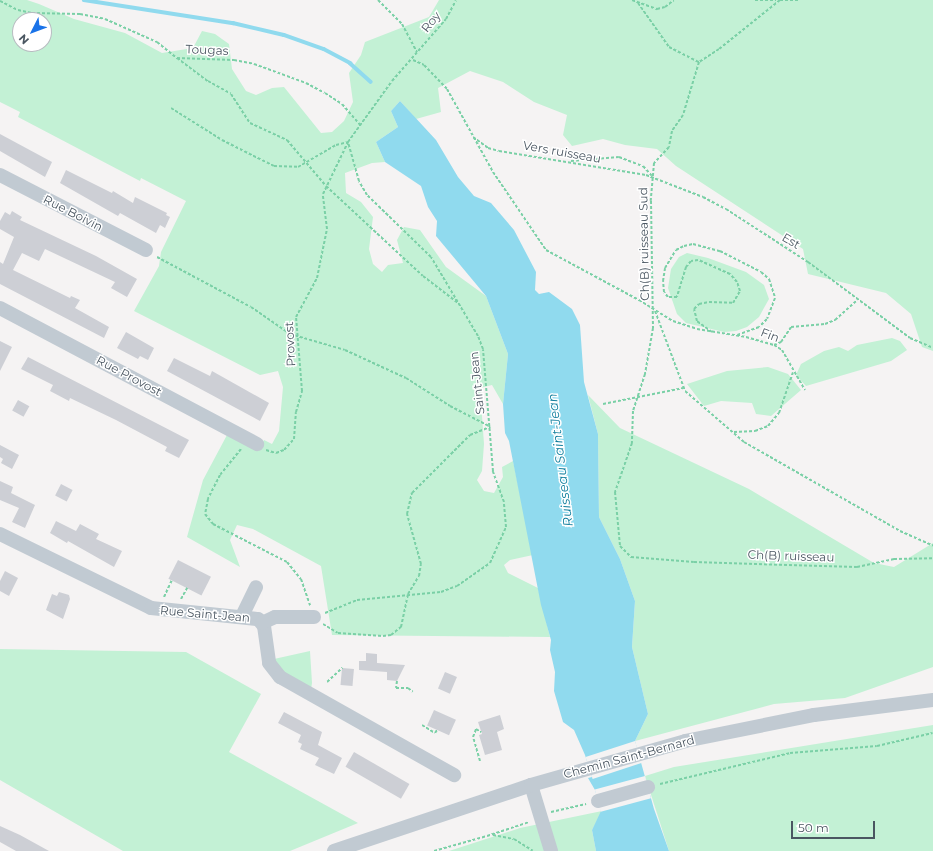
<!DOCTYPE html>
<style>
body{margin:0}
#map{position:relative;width:933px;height:851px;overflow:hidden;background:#f5f3f3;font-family:Montserrat,sans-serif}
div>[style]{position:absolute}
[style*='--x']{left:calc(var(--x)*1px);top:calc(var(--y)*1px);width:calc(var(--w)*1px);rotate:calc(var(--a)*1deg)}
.green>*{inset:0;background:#c3f1d5}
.water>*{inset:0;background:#90daee}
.pier>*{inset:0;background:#f5f3f3;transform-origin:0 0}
.stream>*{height:3.5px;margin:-1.75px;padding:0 1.75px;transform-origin:1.75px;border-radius:1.75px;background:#90daee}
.building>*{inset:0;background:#cdcfd5;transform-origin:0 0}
.path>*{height:2px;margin-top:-1px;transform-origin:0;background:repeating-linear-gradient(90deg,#7ad0a6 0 3px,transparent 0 5px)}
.minor>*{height:14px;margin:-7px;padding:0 7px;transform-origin:7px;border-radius:7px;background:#c1cad2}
span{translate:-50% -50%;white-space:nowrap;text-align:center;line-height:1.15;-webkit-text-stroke:3px #fff;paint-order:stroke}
.street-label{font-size:12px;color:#4a5661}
.water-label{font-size:13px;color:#0c7c9b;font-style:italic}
.north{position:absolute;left:12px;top:12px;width:40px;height:40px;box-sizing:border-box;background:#fff;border:1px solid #b7bbc0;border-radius:50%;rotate:228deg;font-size:11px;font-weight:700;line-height:16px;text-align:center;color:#4a5661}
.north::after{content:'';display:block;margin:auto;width:14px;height:18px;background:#1a73e8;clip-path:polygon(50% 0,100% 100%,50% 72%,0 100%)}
.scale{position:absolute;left:791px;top:821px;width:84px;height:18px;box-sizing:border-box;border:2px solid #4a5661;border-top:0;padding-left:5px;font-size:12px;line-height:14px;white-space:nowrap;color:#4a5661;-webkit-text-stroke:3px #fff;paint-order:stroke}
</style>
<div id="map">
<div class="green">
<div style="clip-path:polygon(evenodd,0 0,27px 0,39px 4px,74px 19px,125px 33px,162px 53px,193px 48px,202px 31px,215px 34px,229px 44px,232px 69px,246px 91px,256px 95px,272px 88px,284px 87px,321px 133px,332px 132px,344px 121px,353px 102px,349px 73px,361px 55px,365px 42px,429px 17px,439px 0,933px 0,933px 351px,922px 347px,911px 314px,886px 293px,808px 274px,803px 249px,676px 166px,657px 149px,625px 145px,603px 139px,572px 146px,563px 135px,567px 115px,534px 102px,503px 82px,470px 71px,438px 88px,441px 112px,416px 119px,400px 101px,391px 111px,398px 127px,376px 142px,385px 162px,372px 163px,345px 173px,346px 193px,361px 202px,373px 217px,369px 249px,373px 264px,382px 272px,388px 265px,403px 263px,397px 240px,404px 227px,420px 230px,446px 267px,486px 296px,508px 354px,503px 404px,492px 385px,480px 388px,484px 444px,482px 471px,477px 480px,484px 491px,494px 493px,503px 477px,502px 467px,513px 461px,533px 555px,510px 560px,504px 565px,508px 573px,538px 588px,550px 637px,332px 635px,321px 566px,253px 529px,237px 525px,230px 540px,240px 567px,187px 537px,203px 480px,227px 435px,258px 451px,264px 440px,272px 444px,279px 431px,283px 387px,278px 371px,260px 375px,134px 311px,159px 266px,161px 252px,186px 201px,141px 178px,140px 181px,18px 117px,20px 112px,0 102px,0 0,20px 20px,44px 20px,44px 44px,20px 44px,20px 20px)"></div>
<div style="clip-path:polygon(687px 253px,708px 258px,746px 272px,764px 285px,769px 299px,759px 317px,747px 327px,736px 331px,724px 332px,686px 323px,677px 314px,668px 288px,671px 269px,679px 257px)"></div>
<div style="clip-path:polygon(892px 338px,900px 341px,907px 350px,891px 361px,806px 386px,796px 375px,801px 364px,824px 351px,839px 347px,848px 351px,857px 345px)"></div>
<div style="clip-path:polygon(768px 367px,788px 374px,801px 390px,771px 416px,756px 414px,752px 403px,721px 401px,704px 406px,687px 384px,727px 371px)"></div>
<div style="clip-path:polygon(588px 395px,620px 428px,749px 489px,874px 563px,894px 567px,933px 543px,933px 667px,845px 698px,774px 704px,635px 741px,648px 714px,632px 647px,635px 601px,620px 559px,599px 517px,598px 434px)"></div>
<div style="clip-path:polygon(0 649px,186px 652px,261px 694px,229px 752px,358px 823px,290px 851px,123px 851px,0 780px)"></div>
<div style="clip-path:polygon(310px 651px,312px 683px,311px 689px,284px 673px,274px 659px)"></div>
<div style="clip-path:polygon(933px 725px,933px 851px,669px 851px,645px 776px,674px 767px)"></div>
<div style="clip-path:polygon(602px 811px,592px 830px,596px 851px,449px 851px,520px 828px)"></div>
</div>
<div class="water">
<div style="clip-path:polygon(400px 101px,436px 140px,458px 177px,474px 196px,491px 203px,514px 230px,536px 272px,535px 290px,539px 294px,549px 292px,572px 309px,580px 325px,584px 382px,598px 434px,599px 517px,620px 559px,635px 601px,632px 647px,648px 714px,635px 741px,654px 809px,669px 851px,596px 851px,592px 830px,601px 811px,595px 790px,588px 778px,592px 777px,585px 755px,574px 730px,563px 722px,554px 691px,555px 672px,550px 650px,551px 640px,541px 605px,509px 441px,505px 433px,503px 404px,508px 354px,486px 296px,436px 236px,437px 221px,428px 207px,421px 186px,385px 162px,376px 142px,398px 127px,391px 111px)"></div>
</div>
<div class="pier">
<div style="left:635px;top:741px;width:23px;height:52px;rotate:72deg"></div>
<div style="left:645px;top:776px;width:23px;height:52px;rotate:75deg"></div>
</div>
<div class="stream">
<div style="--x:84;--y:0;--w:151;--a:8.8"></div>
<div style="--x:233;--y:23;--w:52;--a:13.2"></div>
<div style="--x:284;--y:35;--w:42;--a:19.3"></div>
<div style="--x:324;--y:49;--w:30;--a:28"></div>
<div style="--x:350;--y:63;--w:28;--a:42"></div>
</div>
<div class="building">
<div style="clip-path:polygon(0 134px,52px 162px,45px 177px,0 151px)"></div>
<div style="clip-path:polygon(66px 170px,112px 193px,113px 191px,133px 203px,135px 197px,167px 213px,166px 215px,170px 217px,165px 228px,160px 225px,156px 233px,120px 213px,118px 216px,60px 183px)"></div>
<div style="clip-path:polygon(12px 211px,22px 217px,20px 220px,96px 256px,137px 279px,127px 297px,111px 288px,115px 282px,45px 249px,39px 261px,22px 253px,13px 270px,70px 298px,71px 296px,80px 300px,75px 308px,109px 327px,104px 338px,0 284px,0 262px,3px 264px,14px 237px,0 229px,0 221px,5px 212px,10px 215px)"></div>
<div style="clip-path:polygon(126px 332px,154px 348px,148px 360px,140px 356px,138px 359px,117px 348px)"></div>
<div style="clip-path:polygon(0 341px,12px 347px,0 371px)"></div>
<div style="clip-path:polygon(28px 357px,189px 440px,179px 458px,165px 451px,167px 447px,116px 420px,70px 398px,69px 401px,50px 391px,53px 385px,21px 369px)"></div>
<div style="clip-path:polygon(174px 358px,210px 376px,212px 371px,269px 403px,260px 421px,167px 371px)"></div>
<div style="left:18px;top:400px;width:13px;height:12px;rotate:29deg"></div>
<div style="clip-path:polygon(0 445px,19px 455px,12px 469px,1px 463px,3px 459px,0 457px)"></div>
<div style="clip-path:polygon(0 481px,13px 487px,11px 493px,35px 505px,25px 528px,12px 522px,19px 508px,0 500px)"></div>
<div style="left:61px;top:484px;width:13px;height:13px;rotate:27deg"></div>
<div style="clip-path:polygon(56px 521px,76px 531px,80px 524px,99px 534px,96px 539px,122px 551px,114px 567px,68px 541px,67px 543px,50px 533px)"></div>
<div style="left:178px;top:560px;width:37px;height:21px;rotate:27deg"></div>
<div style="clip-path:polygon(5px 571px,18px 578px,9px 596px,0 591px,0 581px)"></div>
<div style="clip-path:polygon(59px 592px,69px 595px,70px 599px,63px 619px,46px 610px,52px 594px,57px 596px)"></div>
<div style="clip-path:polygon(366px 653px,377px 654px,377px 663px,405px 665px,397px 681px,387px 680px,387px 672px,359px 670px,359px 661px,366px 661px)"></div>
<div style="left:342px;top:668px;width:12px;height:17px;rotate:5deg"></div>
<div style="left:445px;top:672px;width:13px;height:18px;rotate:23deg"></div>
<div style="left:434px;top:710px;width:24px;height:17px;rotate:24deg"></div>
<div style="clip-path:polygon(284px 712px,322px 732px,318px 745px,342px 758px,334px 774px,315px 765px,319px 758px,300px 749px,302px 744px,298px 742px,301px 735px,278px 723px)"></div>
<div style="clip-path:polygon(500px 715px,504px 729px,497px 732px,502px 750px,485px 755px,479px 735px,482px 734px,478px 722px)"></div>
<div style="left:354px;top:752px;width:64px;height:17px;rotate:30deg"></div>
<div style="clip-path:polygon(0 826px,20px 835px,49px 851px,16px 851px,0 842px)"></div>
</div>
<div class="path">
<div style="--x:378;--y:0;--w:34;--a:45"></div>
<div style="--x:402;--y:24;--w:32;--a:62"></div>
<div style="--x:632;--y:0;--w:27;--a:20"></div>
<div style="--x:657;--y:9;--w:8;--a:-14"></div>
<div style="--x:665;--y:7;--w:11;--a:-38"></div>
<div style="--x:755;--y:0;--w:21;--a:0"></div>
<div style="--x:780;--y:0;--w:78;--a:141.2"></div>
<div style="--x:719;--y:49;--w:24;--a:147"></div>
<div style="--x:699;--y:62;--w:55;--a:106.8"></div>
<div style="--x:683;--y:115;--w:19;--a:125"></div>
<div style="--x:672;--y:131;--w:16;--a:101"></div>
<div style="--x:669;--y:147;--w:22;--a:133"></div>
<div style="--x:654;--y:163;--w:38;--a:95"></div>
<div style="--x:651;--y:201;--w:127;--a:89.1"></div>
<div style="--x:653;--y:328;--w:47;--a:99.9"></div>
<div style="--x:645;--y:374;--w:39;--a:108"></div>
<div style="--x:633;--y:411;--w:32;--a:92"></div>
<div style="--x:632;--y:443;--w:52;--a:109.1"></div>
<div style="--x:615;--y:492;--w:54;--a:84.7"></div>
<div style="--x:620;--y:546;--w:16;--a:45"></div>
<div style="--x:631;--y:557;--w:63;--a:4.5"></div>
<div style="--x:694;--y:562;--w:163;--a:1.8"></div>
<div style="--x:857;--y:567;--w:38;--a:-12"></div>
<div style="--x:894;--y:559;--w:39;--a:-1"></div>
<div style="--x:780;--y:0;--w:19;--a:0"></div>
<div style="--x:0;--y:1;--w:20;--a:27"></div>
<div style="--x:18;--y:10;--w:14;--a:12"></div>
<div style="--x:32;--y:13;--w:48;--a:1.2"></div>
<div style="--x:80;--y:14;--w:25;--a:11"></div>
<div style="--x:105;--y:19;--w:57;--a:23.9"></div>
<div style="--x:157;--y:42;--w:26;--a:39"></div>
<div style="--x:177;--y:58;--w:57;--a:2"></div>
<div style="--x:234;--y:60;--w:20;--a:11"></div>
<div style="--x:254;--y:64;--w:55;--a:20.1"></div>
<div style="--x:306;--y:83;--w:21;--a:28"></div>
<div style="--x:325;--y:93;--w:20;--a:33"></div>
<div style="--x:342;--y:104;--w:28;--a:49"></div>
<div style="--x:638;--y:3;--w:54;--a:54.8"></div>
<div style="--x:669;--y:47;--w:34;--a:27"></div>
<div style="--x:177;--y:58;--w:39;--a:37"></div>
<div style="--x:208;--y:81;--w:26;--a:29"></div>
<div style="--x:231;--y:94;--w:35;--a:57"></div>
<div style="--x:250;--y:123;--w:41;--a:24.7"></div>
<div style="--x:287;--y:140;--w:60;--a:49.7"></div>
<div style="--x:326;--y:186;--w:132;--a:42.9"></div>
<div style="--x:423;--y:276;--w:44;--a:37.6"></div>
<div style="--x:413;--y:60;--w:12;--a:24"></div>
<div style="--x:424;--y:65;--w:33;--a:46"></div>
<div style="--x:447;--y:89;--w:95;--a:61"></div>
<div style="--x:493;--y:172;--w:94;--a:55.8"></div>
<div style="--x:546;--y:250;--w:106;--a:28.3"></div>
<div style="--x:639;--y:300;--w:40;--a:32"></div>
<div style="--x:673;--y:321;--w:25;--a:18"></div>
<div style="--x:697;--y:329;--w:50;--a:9.3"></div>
<div style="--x:746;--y:337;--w:29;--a:16"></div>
<div style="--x:774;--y:345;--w:9;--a:32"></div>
<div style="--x:782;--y:350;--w:46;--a:60.1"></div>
<div style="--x:171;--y:108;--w:60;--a:32.1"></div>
<div style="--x:222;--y:140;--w:58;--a:26.6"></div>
<div style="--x:274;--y:166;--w:24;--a:2"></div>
<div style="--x:298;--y:167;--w:44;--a:-30.1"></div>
<div style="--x:336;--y:145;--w:12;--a:-14"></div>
<div style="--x:473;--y:137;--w:19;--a:36"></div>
<div style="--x:488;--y:148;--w:11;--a:15"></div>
<div style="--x:499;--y:151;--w:149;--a:9.3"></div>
<div style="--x:646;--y:175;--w:61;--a:21.1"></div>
<div style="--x:703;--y:197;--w:26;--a:28"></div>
<div style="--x:726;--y:209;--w:98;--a:32.9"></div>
<div style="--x:808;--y:262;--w:127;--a:36.7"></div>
<div style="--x:910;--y:338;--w:25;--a:23"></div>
<div style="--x:571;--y:161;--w:48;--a:-4.8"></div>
<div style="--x:619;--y:157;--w:26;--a:21"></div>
<div style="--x:643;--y:166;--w:13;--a:48"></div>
<div style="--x:157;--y:257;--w:106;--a:28"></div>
<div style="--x:251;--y:307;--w:47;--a:34.7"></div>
<div style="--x:290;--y:334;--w:57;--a:16.2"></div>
<div style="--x:345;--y:350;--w:67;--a:24.7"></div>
<div style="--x:406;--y:378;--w:52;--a:32.5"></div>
<div style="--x:450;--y:406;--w:44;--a:27.1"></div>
<div style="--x:655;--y:311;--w:85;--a:69.4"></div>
<div style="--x:685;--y:391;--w:78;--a:40.8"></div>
<div style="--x:744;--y:442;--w:180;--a:29.7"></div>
<div style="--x:900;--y:531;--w:36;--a:24"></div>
<div style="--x:712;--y:332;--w:19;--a:-144"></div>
<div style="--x:697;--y:321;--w:12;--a:-104"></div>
<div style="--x:694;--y:309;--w:7;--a:-45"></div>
<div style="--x:699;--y:304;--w:10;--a:-11"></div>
<div style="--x:709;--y:302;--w:24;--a:2"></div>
<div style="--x:733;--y:303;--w:14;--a:-60"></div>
<div style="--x:740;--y:291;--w:9;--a:-108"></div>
<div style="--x:737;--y:282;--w:11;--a:-131"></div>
<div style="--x:730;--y:274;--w:35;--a:-156"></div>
<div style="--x:698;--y:260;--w:7;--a:172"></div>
<div style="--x:691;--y:261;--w:8;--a:130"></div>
<div style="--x:686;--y:267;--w:31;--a:107"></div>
<div style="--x:677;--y:297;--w:9;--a:180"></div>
<div style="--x:668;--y:297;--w:6;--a:-129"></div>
<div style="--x:664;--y:292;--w:11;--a:-95"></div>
<div style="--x:663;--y:281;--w:13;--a:-81"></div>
<div style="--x:665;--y:268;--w:21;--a:-59"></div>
<div style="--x:676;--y:250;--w:9;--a:-27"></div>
<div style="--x:684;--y:246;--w:9;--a:-13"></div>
<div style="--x:693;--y:244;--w:28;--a:15"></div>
<div style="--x:720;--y:251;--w:46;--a:27.1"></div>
<div style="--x:761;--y:272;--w:11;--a:41"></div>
<div style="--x:769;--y:279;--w:20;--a:72"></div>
<div style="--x:775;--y:298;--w:22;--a:111"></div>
<div style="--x:767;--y:319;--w:11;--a:135"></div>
<div style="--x:759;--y:327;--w:23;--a:160"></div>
<div style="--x:774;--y:345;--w:8;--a:-23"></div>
<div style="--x:781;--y:342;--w:18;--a:-56"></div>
<div style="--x:791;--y:327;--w:34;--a:-5"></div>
<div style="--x:825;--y:324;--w:11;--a:-22"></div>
<div style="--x:835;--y:320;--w:30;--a:-42"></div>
<div style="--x:603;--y:404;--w:82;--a:-11.3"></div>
<div style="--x:734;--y:432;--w:21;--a:-3"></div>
<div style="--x:755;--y:431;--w:14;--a:-21"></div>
<div style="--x:768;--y:426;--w:17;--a:-50"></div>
<div style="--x:779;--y:413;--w:43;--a:-71.1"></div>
<div style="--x:241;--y:449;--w:33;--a:129"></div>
<div style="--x:220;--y:475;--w:27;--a:117"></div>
<div style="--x:208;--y:499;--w:15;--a:101"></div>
<div style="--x:205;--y:514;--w:13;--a:51"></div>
<div style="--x:213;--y:524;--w:83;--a:27.2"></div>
<div style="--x:287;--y:562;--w:22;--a:51"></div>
<div style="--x:301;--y:579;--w:28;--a:71"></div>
<div style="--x:266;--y:450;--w:10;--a:17"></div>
<div style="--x:276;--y:453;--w:9;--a:-21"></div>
<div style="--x:284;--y:450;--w:15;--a:-48"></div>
<div style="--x:294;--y:439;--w:27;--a:-86"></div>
<div style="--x:296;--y:412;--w:22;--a:-74"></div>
<div style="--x:302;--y:391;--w:74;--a:-94.6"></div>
<div style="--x:296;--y:317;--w:44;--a:-61.7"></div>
<div style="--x:317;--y:278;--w:50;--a:-78.5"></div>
<div style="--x:327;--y:229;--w:35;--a:-97"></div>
<div style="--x:323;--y:194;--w:58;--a:-64.3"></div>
<div style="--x:164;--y:597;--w:19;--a:-65"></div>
<div style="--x:181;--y:599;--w:13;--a:-61"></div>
<div style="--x:325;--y:613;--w:35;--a:-22"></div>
<div style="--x:357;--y:600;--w:84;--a:-5.4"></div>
<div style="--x:441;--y:592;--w:17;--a:-21"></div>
<div style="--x:457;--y:586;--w:40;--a:-34.9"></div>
<div style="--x:490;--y:563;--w:39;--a:-66"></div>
<div style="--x:506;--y:527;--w:25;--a:-95"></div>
<div style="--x:504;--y:502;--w:33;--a:-110"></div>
<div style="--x:493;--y:471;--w:122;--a:-94.7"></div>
<div style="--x:483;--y:349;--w:14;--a:-111"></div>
<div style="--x:478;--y:336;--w:92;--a:-120.7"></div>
<div style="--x:431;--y:257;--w:89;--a:-135.9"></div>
<div style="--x:367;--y:195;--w:16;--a:-120"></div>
<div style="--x:359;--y:181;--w:41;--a:-105.8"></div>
<div style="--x:348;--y:142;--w:75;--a:-54.2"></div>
<div style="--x:392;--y:81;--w:82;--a:-48.9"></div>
<div style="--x:446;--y:19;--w:21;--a:-62"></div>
<div style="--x:323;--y:624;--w:17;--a:31"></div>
<div style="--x:338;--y:633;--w:45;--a:3.8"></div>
<div style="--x:383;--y:636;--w:8;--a:-7"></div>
<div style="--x:391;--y:635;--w:13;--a:-39"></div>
<div style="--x:401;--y:627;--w:34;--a:-78"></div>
<div style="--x:408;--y:594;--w:21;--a:-59"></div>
<div style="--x:419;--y:576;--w:12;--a:-81"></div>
<div style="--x:421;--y:564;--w:52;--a:-105.6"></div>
<div style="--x:407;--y:514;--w:22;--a:-77"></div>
<div style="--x:412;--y:493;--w:82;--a:-45"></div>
<div style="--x:470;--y:435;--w:22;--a:-22"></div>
<div style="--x:397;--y:681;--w:7;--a:98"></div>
<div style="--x:396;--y:688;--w:12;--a:0"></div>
<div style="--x:408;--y:688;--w:6;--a:39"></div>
<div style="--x:327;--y:682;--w:21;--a:-43"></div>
<div style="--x:422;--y:725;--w:15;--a:32"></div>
<div style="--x:435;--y:733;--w:4;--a:-56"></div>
<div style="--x:480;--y:761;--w:25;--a:-106"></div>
<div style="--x:473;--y:737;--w:9;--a:-69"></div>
<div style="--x:476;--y:729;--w:6;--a:31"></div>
<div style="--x:660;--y:784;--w:134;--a:-13.4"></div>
<div style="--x:790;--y:753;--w:87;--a:-4.6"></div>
<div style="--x:877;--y:746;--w:57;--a:-13.1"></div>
<div style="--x:551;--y:812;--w:36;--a:-13"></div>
<div style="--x:493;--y:835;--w:21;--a:11"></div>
<div style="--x:514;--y:839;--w:22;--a:32"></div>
<div style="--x:487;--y:836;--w:44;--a:-18.4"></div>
<div style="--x:434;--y:851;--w:55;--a:-15.8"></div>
</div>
<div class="minor">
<div style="--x:0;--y:175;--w:164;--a:27.2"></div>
<div style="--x:0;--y:308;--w:291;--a:27.9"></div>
<div style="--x:0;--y:534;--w:168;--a:26.1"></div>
<div style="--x:151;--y:608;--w:108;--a:5.9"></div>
<div style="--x:258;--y:619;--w:9;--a:49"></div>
<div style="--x:264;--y:626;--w:37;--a:82"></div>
<div style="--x:269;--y:663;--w:18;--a:52"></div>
<div style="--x:280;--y:677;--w:200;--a:29.4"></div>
<div style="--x:242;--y:616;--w:32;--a:-64"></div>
<div style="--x:262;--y:623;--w:14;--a:-25"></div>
<div style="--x:275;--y:617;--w:39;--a:0"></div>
<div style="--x:531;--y:785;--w:69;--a:73.1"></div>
<div style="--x:598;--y:801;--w:52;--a:-15.6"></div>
<div style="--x:334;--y:851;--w:208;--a:-18.5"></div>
<div style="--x:531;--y:785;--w:160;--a:-15.9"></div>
<div style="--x:685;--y:741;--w:132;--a:-11.4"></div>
<div style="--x:814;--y:715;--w:120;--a:-7.2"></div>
</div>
<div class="street-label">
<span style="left:431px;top:22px;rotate:-51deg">Roy</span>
<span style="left:207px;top:50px;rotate:2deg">Tougas</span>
<span style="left:562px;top:152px;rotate:10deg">Vers ruisseau</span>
<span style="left:73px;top:213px;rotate:27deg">Rue Boivin</span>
<span style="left:791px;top:241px;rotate:31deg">Est</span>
<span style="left:644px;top:244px;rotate:-91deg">Ch(B) ruisseau Sud</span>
<span style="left:770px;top:335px;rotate:21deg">Fin</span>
<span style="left:290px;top:344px;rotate:-93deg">Provost</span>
<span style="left:129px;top:376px;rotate:28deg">Rue Provost</span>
<span style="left:477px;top:383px;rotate:-96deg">Saint-Jean</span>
<span style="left:791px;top:556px;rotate:2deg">Ch(B) ruisseau</span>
<span style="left:205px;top:614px;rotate:5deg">Rue Saint-Jean</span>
<span style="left:629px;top:757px;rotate:-15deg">Chemin Saint-Bernard</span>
</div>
<div class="water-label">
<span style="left:560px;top:460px;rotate:-97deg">Ruisseau Saint-Jean</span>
</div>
<div class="north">N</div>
<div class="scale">50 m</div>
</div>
